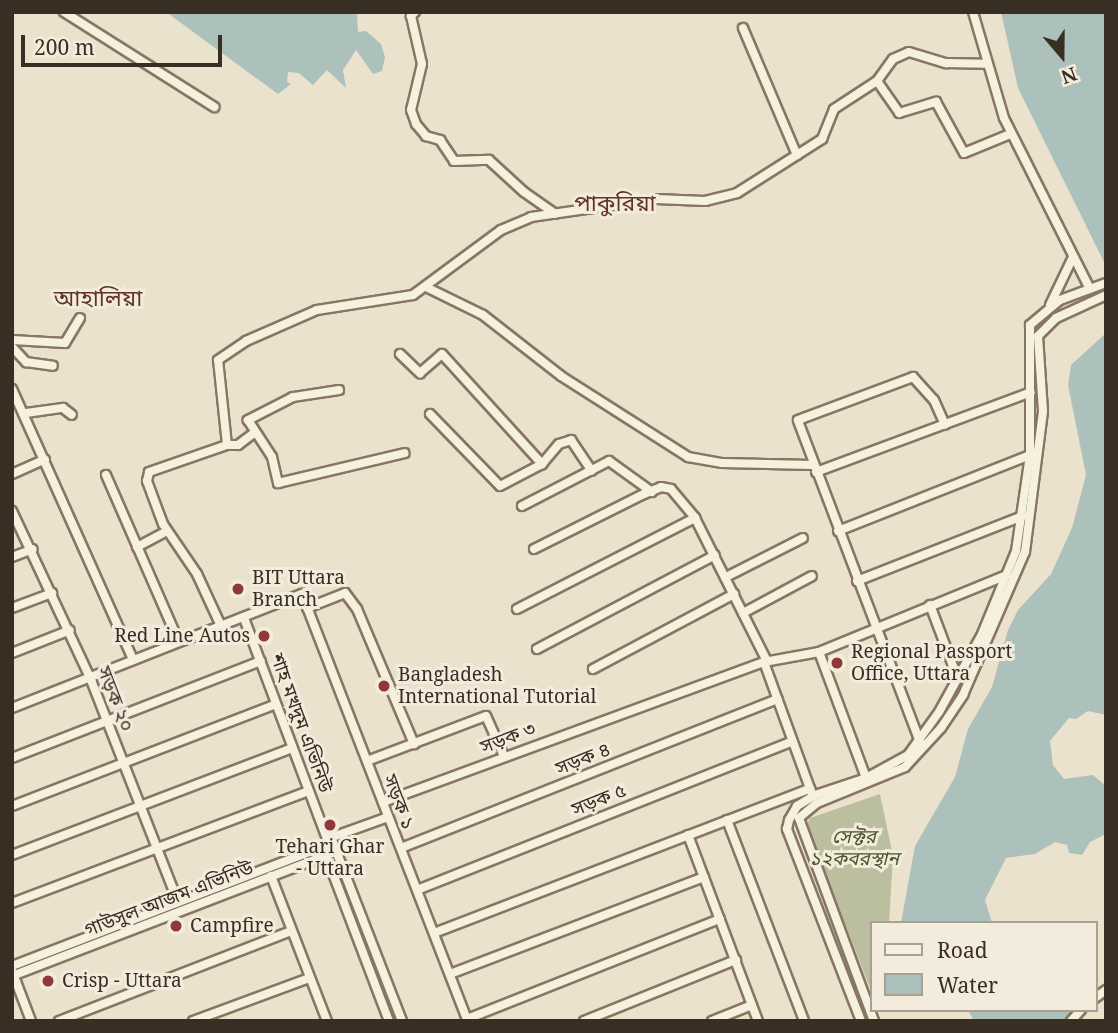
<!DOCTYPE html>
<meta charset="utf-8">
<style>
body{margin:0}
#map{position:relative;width:1118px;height:1033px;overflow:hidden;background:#ebe2cd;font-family:"Noto Serif","Noto Sans Bengali",serif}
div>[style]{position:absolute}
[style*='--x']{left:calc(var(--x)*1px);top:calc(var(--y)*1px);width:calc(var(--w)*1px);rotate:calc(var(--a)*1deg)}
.cemetery>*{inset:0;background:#bbbf9f}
.water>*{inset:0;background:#acc1bb}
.roads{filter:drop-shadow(2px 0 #877662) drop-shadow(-2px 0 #877662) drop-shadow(0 2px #877662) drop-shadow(0 -2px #877662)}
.minor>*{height:8px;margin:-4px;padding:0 4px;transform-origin:4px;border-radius:4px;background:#f6f0df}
.dots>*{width:19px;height:19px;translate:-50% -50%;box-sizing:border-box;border:4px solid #f3ecdc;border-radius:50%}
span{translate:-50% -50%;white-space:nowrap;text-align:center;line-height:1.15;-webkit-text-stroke:6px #f3ecdc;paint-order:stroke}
.poi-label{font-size:19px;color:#392e23}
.left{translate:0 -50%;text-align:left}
.right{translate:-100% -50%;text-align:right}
.street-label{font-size:19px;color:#392e23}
.park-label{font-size:19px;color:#49532c;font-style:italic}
.quarter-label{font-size:23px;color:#613427}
.frame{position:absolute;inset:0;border:14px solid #392e23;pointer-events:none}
.legend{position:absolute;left:870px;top:921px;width:228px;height:91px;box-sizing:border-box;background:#f3ecdc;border:2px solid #a9a092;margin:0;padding:9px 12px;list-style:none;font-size:21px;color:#392e23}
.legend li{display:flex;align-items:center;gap:14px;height:35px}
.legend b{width:35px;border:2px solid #a9a092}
.north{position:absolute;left:1027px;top:21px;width:70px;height:70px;-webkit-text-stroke:5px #f3ecdc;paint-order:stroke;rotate:160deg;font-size:19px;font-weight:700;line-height:28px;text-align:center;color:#392e23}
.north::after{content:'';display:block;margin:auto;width:24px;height:32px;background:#392e23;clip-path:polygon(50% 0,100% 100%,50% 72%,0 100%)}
.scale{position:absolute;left:21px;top:35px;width:201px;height:32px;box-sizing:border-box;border:4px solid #392e23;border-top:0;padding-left:9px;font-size:21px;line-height:24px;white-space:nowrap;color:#392e23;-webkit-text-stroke:5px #f3ecdc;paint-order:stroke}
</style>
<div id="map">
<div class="cemetery">
<div style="clip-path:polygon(880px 794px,893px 856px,889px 923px,871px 923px,871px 991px,807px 825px,810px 818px)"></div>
</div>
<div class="water">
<div style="clip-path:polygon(166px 12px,357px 12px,358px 32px,366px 31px,381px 44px,385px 57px,382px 71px,373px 74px,356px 50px,343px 70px,346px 88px,327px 70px,313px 85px,299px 73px,288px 72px,287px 82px,291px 84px,278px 94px)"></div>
<div style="clip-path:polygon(1001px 12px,1106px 12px,1106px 266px,1018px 88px)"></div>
<div style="clip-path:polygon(1106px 333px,1106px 715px,1088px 711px,1076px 719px,1069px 718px,1050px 741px,1053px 765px,1064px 779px,1093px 775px,1106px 786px,1106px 834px,1090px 842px,1082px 855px,1069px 853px,1067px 845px,1055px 842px,1035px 854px,1006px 858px,985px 900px,992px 923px,901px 923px,915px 846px,955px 777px,968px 729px,992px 687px,1008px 630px,1018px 610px,1051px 574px,1072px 528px,1086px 475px,1068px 385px,1071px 365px)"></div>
<div style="clip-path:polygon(968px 1010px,1065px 1010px,1086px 1021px,974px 1021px)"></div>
</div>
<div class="roads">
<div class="minor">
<div style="--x:64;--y:12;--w:178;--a:32.3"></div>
<div style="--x:415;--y:12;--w:6;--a:135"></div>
<div style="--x:411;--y:16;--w:49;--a:77.1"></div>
<div style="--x:422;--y:64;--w:47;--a:103.4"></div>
<div style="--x:411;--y:110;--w:15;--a:70"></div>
<div style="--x:416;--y:124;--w:16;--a:50"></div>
<div style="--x:426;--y:136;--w:15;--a:16"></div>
<div style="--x:440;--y:140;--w:25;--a:56"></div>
<div style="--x:454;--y:161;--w:35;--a:-2"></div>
<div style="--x:489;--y:160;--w:47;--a:42.4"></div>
<div style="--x:524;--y:192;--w:38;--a:35"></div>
<div style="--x:973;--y:12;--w:110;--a:73.7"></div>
<div style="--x:1004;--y:118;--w:189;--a:63.3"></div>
<div style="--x:743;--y:28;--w:138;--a:67"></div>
<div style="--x:877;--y:81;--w:39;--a:55"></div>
<div style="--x:899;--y:113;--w:39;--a:-17"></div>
<div style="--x:936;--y:102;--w:58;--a:61.2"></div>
<div style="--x:964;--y:153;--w:50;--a:-22.4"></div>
<div style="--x:428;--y:288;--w:61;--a:26.1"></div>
<div style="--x:483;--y:315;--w:99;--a:38"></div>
<div style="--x:561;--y:376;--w:151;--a:32.5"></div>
<div style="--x:688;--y:457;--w:35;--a:10"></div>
<div style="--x:722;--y:463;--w:91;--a:1.3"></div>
<div style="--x:1050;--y:305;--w:53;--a:-64.4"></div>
<div style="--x:12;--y:340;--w:53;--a:3.2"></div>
<div style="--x:65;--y:343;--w:29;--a:-59"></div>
<div style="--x:12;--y:347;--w:21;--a:47"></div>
<div style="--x:26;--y:362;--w:27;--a:8"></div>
<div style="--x:400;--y:354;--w:28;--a:44"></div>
<div style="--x:420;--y:373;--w:29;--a:-41"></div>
<div style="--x:442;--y:354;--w:149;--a:47.7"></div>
<div style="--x:12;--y:389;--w:297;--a:65.9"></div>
<div style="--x:339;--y:390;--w:47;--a:171.3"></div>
<div style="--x:293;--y:397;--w:51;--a:152.9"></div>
<div style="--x:248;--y:420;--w:44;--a:57"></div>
<div style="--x:272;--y:457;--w:27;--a:77"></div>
<div style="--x:278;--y:483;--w:130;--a:-13.3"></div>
<div style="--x:26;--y:413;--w:37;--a:-8"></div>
<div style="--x:63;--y:408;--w:11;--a:38"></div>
<div style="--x:430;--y:414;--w:100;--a:45.8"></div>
<div style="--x:500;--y:486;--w:47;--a:-27.6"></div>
<div style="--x:542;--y:464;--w:26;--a:-50"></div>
<div style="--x:559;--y:444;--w:13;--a:-18"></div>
<div style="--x:571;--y:440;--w:37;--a:56"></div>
<div style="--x:227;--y:445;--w:85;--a:-96"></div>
<div style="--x:218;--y:360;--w:34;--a:-34"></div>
<div style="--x:246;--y:341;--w:77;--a:-23.6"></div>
<div style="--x:317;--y:310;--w:97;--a:-8.9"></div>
<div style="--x:413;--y:295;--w:109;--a:-36.5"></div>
<div style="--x:501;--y:230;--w:33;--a:-23"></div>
<div style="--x:531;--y:217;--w:126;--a:-8.2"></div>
<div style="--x:656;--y:199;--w:49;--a:2.3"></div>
<div style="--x:705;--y:201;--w:33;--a:-14"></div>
<div style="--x:737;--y:193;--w:101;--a:-32.4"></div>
<div style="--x:822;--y:139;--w:32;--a:-68"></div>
<div style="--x:834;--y:109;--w:51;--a:-33.1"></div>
<div style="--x:877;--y:81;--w:27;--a:-54"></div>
<div style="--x:893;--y:59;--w:17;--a:-24"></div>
<div style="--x:909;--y:52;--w:39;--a:17"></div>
<div style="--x:946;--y:63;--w:39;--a:1"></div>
<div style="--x:816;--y:472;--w:229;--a:-20.4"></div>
<div style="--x:12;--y:474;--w:36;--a:-24"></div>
<div style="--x:106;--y:475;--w:182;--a:66.4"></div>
<div style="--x:522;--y:506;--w:98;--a:-27.3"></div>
<div style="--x:609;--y:461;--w:53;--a:35.8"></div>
<div style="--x:12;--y:511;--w:187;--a:64.9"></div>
<div style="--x:91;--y:680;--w:238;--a:68.6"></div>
<div style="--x:838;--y:531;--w:206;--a:-21.6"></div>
<div style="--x:137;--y:547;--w:34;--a:-28"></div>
<div style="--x:534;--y:549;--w:123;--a:-26.6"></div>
<div style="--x:644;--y:494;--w:18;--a:-22"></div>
<div style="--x:661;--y:487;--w:10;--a:11"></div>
<div style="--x:671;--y:489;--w:38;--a:50"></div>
<div style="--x:695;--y:518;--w:160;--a:63.3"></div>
<div style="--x:12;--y:557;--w:22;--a:-21"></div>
<div style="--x:726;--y:577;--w:86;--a:-26.9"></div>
<div style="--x:857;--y:581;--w:178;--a:-21.4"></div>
<div style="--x:930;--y:605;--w:79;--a:69.3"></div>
<div style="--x:12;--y:608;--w:43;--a:-20.6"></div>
<div style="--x:307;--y:608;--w:41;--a:-21.5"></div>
<div style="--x:345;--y:593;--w:20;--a:53"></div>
<div style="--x:357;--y:609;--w:147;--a:67.1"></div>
<div style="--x:517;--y:609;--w:200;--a:-27.1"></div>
<div style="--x:743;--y:613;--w:78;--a:-28.2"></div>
<div style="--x:244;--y:618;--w:236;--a:69.4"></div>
<div style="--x:327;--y:839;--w:7;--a:34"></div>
<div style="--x:333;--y:843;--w:191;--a:68.8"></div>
<div style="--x:221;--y:626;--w:57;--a:-114.8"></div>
<div style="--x:197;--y:574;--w:60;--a:-124.2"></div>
<div style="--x:163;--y:524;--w:46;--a:-110.4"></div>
<div style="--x:147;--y:481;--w:9;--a:-77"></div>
<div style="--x:149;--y:472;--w:83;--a:-19.1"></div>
<div style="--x:227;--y:445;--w:11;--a:0"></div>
<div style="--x:238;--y:445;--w:21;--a:-37"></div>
<div style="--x:537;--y:649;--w:201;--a:-27.8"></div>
<div style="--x:819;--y:652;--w:134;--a:69.5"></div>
<div style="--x:12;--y:653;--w:62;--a:-21.6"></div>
<div style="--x:764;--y:662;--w:140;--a:70"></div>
<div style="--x:593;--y:669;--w:160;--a:-28"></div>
<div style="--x:12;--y:708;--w:312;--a:-21.5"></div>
<div style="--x:302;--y:594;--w:458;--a:68.8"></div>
<div style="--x:920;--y:742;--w:344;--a:-110.8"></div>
<div style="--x:798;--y:420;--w:123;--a:-20.5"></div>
<div style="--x:913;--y:377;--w:31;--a:48"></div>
<div style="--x:934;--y:400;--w:27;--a:66"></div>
<div style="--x:12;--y:758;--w:267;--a:-21.3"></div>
<div style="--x:367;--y:761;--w:127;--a:-20.7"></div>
<div style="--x:486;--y:716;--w:44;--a:65.8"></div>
<div style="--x:383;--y:802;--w:406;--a:-20.2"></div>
<div style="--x:764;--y:662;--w:56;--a:-10.3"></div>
<div style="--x:819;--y:652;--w:203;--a:-22.3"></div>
<div style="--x:12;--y:806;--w:283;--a:-21.1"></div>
<div style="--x:727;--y:820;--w:215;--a:69"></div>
<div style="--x:688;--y:835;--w:199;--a:69.4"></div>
<div style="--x:327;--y:839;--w:65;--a:-19.8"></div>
<div style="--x:401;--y:848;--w:405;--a:-21.6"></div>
<div style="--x:324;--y:850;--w:183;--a:69.2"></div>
<div style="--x:12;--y:855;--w:300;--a:-20.9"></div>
<div style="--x:271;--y:876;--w:155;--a:68.9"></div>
<div style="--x:417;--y:890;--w:404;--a:-21.6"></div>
<div style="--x:12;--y:903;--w:317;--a:-20.7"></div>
<div style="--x:434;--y:933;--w:403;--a:-21"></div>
<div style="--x:12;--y:966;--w:344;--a:-21"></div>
<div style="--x:12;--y:971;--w:53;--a:69.2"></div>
<div style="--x:450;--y:974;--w:272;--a:-20.9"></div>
<div style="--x:12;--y:976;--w:348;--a:-21"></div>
<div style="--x:1095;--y:998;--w:14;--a:-36"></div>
<div style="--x:467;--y:1019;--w:272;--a:-21.6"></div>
<div style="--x:59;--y:1021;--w:249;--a:-21.2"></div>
<div style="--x:193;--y:1021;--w:124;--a:-20.3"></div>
<div style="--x:584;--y:1021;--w:164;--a:-21.9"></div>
<div style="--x:712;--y:1021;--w:43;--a:-21.8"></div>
<div style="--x:861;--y:1021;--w:206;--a:-111.1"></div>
<div style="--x:787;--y:829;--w:9;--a:-77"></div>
<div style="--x:789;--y:820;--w:16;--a:-60"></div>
<div style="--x:797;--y:806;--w:21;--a:-31"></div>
<div style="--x:815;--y:795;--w:54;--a:-18.4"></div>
<div style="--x:866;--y:778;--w:48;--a:-28.7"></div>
<div style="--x:908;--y:755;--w:53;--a:-54.2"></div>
<div style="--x:939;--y:712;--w:89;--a:-61.1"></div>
<div style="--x:982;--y:634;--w:90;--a:-67.7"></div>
<div style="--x:1016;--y:551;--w:97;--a:-81.7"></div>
<div style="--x:1030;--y:455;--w:130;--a:-90"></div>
<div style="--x:1030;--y:325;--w:39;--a:-40"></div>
<div style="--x:1060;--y:300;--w:49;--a:-20.3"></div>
<div style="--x:874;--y:1021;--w:216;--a:-110.3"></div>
<div style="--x:799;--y:818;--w:23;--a:-40"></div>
<div style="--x:817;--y:803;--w:95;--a:-22.2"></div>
<div style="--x:905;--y:767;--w:53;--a:-47.3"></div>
<div style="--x:941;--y:728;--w:40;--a:-56"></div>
<div style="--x:963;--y:695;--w:156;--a:-66.6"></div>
<div style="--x:1025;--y:552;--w:142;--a:-82.7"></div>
<div style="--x:1043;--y:411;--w:75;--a:-93.8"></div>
<div style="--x:1038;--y:336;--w:25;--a:-45"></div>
<div style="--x:1056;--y:318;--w:55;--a:-24.7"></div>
<div style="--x:1071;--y:1021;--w:15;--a:-48"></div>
</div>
</div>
<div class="dots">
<div style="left:238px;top:589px;background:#903838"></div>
<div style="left:264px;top:636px;background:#903838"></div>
<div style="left:837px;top:663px;background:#903838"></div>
<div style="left:384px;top:686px;background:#903838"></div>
<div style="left:330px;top:825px;background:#903838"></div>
<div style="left:176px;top:926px;background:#903838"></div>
<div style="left:48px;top:981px;background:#903838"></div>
</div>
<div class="poi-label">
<span class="left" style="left:252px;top:589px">BIT Uttara<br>Branch</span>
<span class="right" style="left:250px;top:636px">Red Line Autos</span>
<span class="left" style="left:851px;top:663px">Regional Passport<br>Office, Uttara</span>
<span class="left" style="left:398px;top:686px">Bangladesh<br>International Tutorial</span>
<span style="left:330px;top:858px">Tehari Ghar<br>- Uttara</span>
<span class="left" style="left:190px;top:926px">Campfire</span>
<span class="left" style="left:62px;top:981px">Crisp - Uttara</span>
</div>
<div class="street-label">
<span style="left:115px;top:699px;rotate:69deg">সড়ক ২০</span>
<span style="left:301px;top:723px;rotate:70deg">শাহ মখদুম এভিনিউ</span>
<span style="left:508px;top:738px;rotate:-21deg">সড়ক ৩</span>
<span style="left:583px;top:759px;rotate:-22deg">সড়ক ৪</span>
<span style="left:599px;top:800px;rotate:-22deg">সড়ক ৫</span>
<span style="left:399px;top:802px;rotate:69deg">সড়ক ১</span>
<span style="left:169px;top:899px;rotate:-21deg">গাউসুল আজম এভিনিউ</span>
</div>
<div class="park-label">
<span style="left:854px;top:848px">সেক্টর<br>১২কবরস্থান</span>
</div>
<div class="quarter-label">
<span style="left:615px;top:202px">পাকুরিয়া</span>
<span style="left:98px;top:297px">আহালিয়া</span>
</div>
<div class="frame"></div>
<ul class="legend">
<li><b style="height:9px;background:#f6f0df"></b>Road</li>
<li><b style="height:19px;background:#acc1bb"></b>Water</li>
</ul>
<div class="north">N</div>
<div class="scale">200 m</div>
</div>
